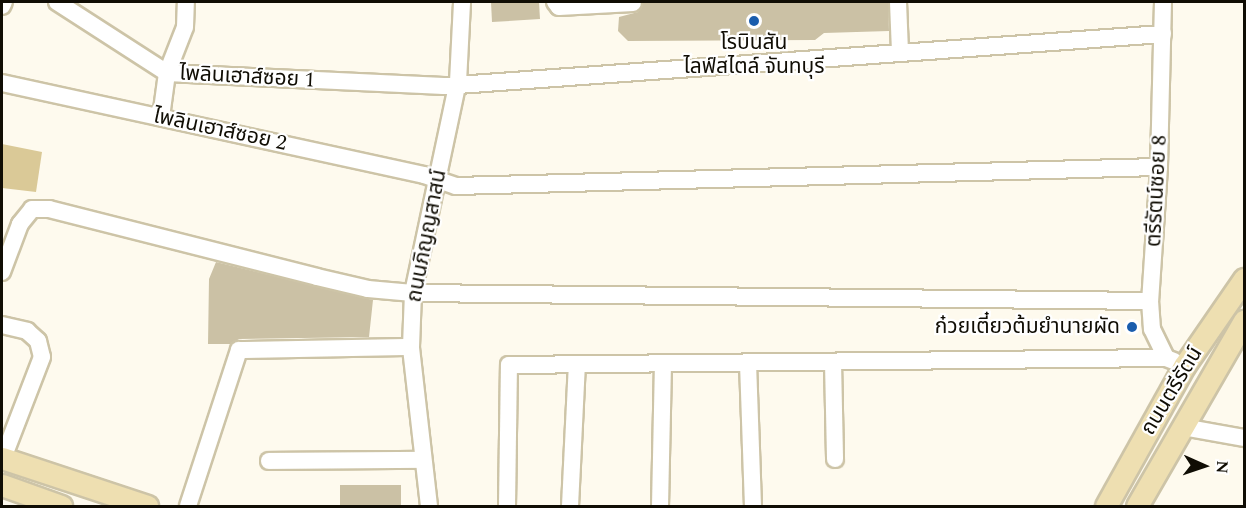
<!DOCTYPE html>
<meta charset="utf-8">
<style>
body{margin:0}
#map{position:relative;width:1246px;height:508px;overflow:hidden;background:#fefaee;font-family:Spectral,"Noto Sans Thai",serif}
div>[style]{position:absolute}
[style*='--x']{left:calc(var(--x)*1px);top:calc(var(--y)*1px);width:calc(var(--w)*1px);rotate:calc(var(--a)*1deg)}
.green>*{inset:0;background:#dac997}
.building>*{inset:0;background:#cbc1a5;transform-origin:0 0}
.roads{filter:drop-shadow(2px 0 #cdc4a7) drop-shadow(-2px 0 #cdc4a7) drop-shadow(0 2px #cdc4a7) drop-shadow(0 -2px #cdc4a7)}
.minor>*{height:16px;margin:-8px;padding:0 8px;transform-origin:8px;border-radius:8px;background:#fff}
.major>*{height:21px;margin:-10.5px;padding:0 10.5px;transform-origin:10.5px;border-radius:10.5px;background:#eedfb1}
.dots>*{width:16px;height:16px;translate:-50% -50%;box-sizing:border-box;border:3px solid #fff;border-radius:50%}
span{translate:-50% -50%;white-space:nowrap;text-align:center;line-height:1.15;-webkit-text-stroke:4.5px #fff;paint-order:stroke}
.poi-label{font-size:21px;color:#100d04}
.right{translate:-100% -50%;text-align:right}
.street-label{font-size:21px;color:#100d04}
.frame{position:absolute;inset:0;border:3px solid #100d04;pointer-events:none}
.north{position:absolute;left:1174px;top:436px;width:60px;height:60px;-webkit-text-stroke:4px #fff;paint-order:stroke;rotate:93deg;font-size:16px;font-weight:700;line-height:24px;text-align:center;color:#100d04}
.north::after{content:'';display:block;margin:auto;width:21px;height:27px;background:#100d04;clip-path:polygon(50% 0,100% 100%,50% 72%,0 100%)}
</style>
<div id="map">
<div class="green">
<div style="clip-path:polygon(2px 144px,42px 152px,36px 192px,2px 188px)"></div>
</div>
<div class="building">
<div style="clip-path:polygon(491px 2px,539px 2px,540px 19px,492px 22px)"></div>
<div style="clip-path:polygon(643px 2px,888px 2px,889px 31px,824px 33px,815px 40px,628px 41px,618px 31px,619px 17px,638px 12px)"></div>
<div style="clip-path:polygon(216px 262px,373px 300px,369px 337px,239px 339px,231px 344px,208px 344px,209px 279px)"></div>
<div style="left:401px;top:485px;width:22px;height:61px;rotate:90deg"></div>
</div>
<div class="roads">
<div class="minor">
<div style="--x:57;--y:2;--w:131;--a:32.8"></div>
<div style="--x:167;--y:73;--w:277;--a:2.7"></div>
<div style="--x:444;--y:86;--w:721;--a:-4.14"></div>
<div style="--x:555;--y:2;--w:6;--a:51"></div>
<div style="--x:559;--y:7;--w:74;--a:-3.1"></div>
<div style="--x:898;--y:2;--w:50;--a:87.7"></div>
<div style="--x:1163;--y:2;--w:165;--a:91.4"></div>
<div style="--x:1159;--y:167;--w:134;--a:93.8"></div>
<div style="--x:1150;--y:301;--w:28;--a:86"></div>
<div style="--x:1152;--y:329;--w:32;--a:64"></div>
<div style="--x:1166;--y:358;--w:9;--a:21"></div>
<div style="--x:2;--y:6;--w:4;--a:-63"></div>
<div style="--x:2;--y:83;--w:432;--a:12.3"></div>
<div style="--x:424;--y:175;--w:34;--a:19"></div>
<div style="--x:456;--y:186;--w:703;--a:-1.55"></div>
<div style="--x:161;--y:117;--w:44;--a:-82.2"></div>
<div style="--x:167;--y:73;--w:49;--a:-68.6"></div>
<div style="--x:185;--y:27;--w:25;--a:-88"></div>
<div style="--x:2;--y:272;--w:51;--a:-69.4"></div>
<div style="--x:20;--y:224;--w:19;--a:-51"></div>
<div style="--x:32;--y:209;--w:17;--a:0"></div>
<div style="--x:49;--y:209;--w:276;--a:14.2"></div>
<div style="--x:317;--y:277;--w:52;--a:13.2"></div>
<div style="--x:368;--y:289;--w:45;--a:5.1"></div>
<div style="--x:413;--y:293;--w:737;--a:0.62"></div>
<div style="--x:2;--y:325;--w:26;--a:13"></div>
<div style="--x:27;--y:331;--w:15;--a:42"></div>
<div style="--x:38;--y:341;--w:16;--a:76"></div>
<div style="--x:42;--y:357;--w:108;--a:111.1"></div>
<div style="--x:833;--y:362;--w:97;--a:88.8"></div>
<div style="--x:748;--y:363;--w:143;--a:88"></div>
<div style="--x:1183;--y:427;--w:62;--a:10.2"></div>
<div style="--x:269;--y:461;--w:154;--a:-0.4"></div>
<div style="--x:188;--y:506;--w:164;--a:-71.9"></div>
<div style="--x:239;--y:350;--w:172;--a:-1"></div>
<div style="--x:429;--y:506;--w:160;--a:-96.5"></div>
<div style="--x:411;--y:347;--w:54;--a:-87.9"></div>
<div style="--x:413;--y:293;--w:216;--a:-78"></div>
<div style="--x:458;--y:82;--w:80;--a:-87.1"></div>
<div style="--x:507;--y:506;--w:141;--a:-89.2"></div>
<div style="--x:509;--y:365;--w:657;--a:-0.61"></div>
<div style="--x:570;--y:506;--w:141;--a:-87.2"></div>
<div style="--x:660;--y:506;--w:142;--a:-88.8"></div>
</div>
<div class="major">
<div style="--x:2;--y:458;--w:153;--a:18.3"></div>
<div style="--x:2;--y:485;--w:63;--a:19.6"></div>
<div style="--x:1106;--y:506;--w:160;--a:-60.9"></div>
<div style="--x:1184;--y:366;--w:106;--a:-55.4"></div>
<div style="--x:1137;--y:506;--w:214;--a:-60"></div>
</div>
</div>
<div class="dots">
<div style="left:754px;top:21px;background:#1a5dad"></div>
<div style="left:1132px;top:327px;background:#1a5dad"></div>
</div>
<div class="poi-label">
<span style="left:754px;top:55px">โรบินสัน<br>ไลฟ์สไตล์ จันทบุรี</span>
<span class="right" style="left:1120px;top:327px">ก๋วยเตี๋ยวต้มยำนายผัด</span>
</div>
<div class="street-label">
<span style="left:247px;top:77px;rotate:3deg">ไพลินเฮาส์ซอย 1</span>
<span style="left:220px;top:130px;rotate:12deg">ไพลินเฮาส์ซอย 2</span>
<span style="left:1157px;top:191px;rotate:-87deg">ตรีรัตน์ซอย 8</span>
<span style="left:427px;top:236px;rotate:-79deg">ถนนภิญญสาสน์</span>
<span style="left:1172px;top:391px;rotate:-59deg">ถนนตรีรัตน์</span>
</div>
<div class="frame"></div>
<div class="north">N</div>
</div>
